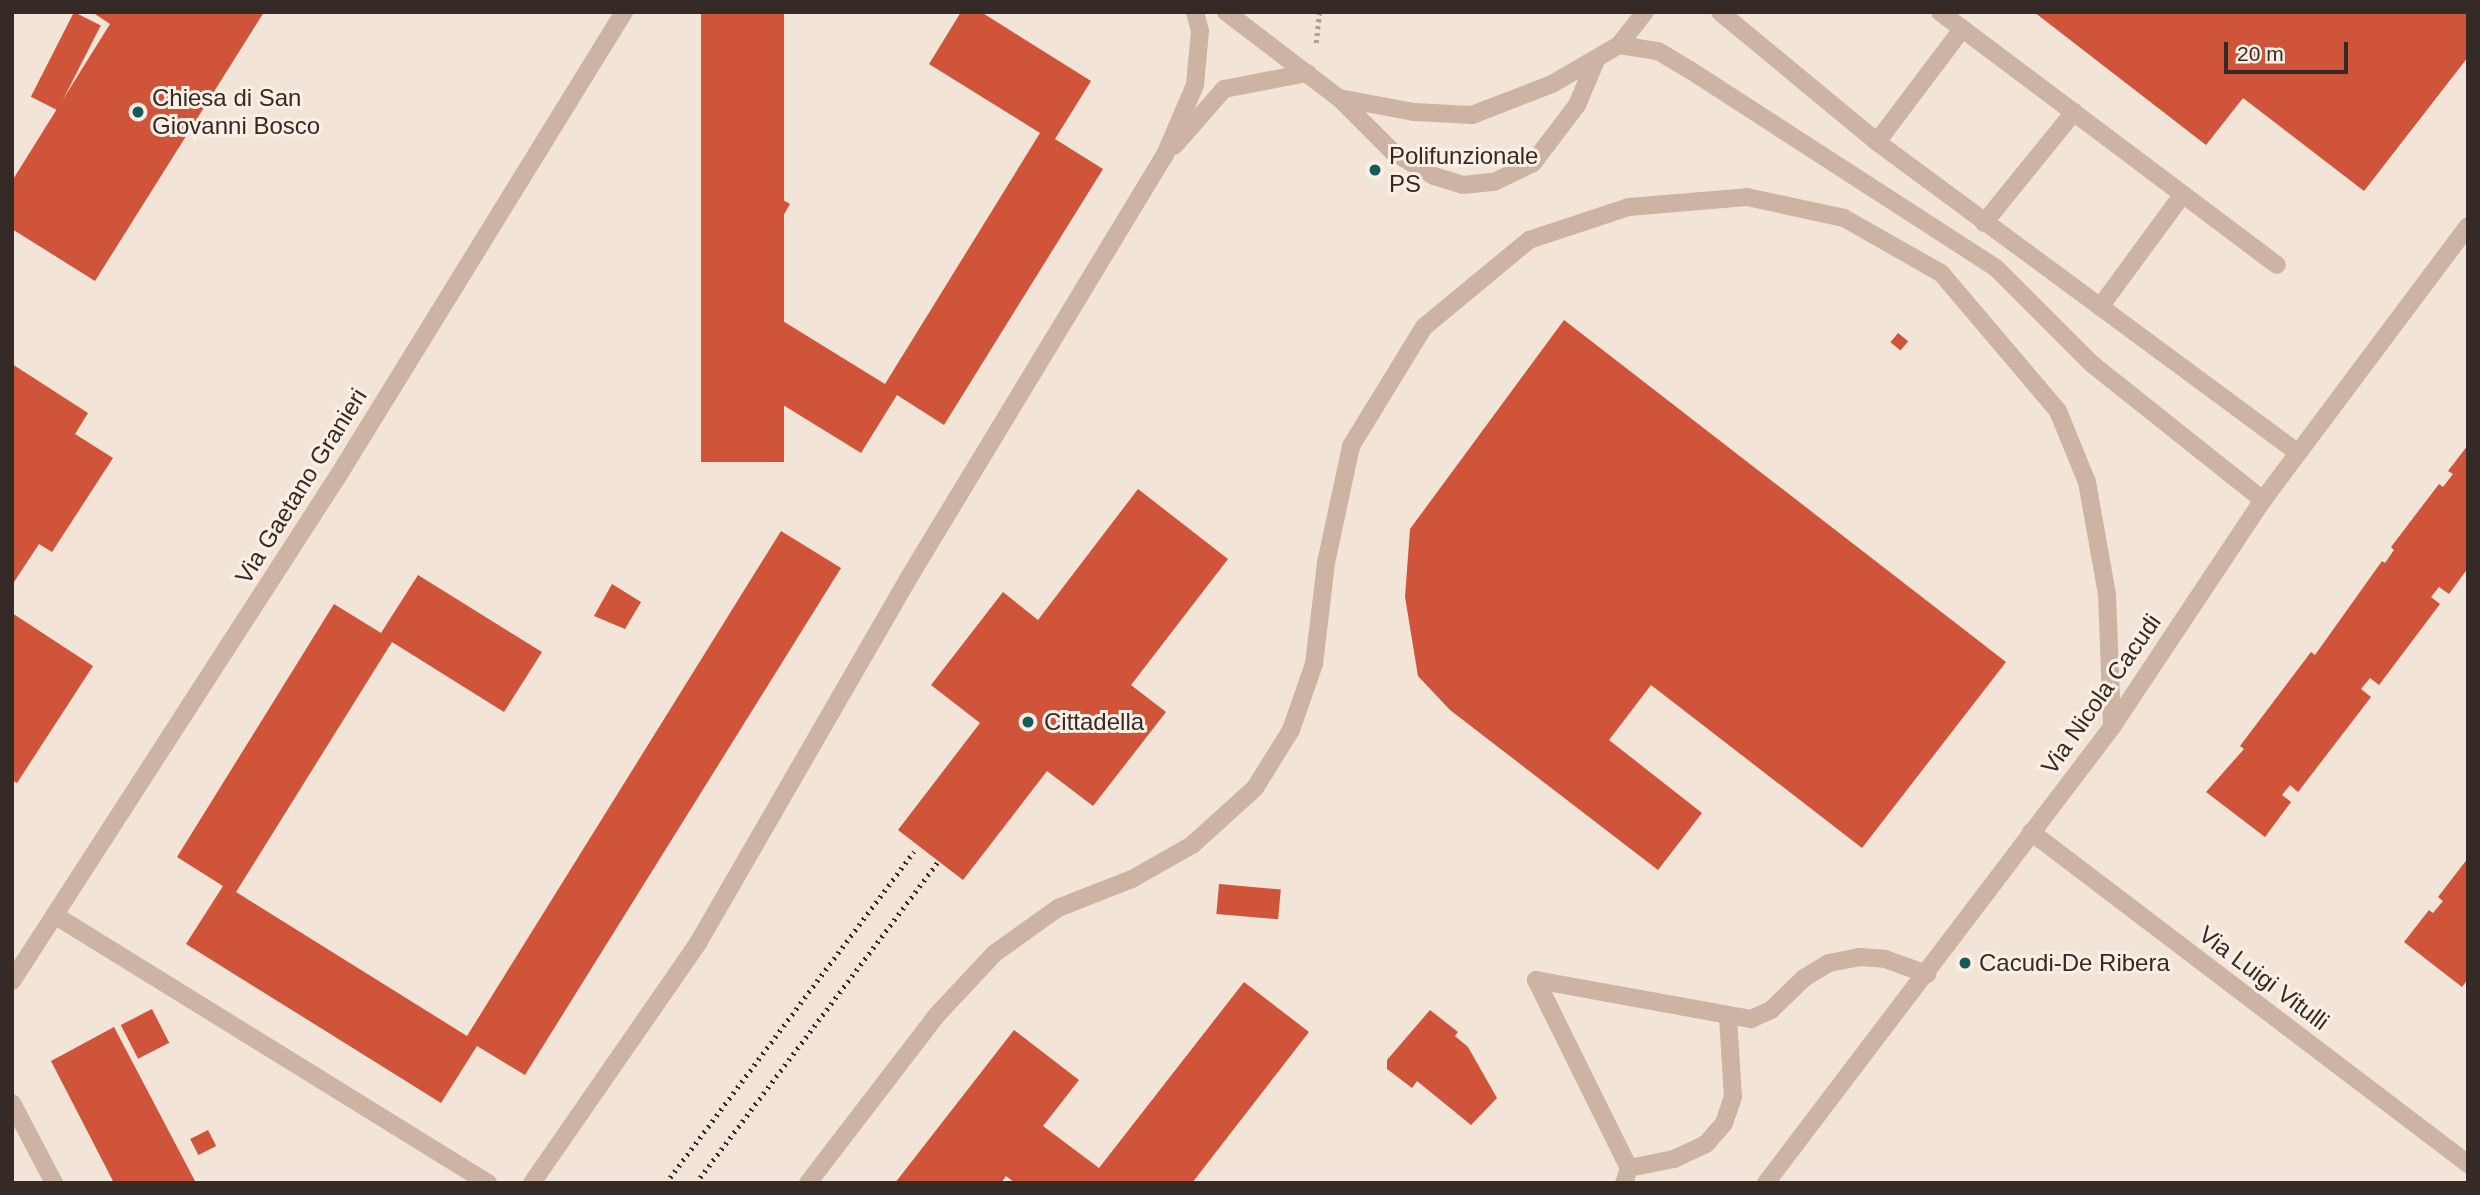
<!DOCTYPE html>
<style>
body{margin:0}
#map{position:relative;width:2480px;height:1195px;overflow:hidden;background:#f3e4d8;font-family:Arial,sans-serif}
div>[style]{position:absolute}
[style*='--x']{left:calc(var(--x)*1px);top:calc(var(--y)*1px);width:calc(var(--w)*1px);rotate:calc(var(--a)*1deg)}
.building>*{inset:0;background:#cf543a;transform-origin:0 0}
.path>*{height:4.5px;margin-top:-2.25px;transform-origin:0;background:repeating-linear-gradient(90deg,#b89d8d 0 3.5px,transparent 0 7px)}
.service>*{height:18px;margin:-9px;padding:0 9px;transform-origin:9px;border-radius:9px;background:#ccb3a3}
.minor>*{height:18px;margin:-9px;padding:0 9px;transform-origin:9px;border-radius:9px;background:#ccb3a3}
.tertiary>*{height:18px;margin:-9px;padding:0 9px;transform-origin:9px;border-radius:9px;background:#ccb3a3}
.rail>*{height:5px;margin-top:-2.5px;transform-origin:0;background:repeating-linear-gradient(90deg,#362a26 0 2px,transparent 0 7px)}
.dots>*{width:19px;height:19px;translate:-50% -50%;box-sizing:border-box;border:4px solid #faefe5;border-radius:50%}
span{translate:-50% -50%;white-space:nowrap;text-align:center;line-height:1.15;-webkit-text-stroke:6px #faefe5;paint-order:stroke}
.poi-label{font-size:24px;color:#362a26}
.left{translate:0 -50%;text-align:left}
.street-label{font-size:24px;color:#362a26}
.frame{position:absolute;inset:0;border:14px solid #362a26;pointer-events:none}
.scale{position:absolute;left:2224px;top:42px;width:124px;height:32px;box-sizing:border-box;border:4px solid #362a26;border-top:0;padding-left:9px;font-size:21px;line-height:24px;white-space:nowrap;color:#362a26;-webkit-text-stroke:5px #faefe5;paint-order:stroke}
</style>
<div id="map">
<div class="building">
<div style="left:74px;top:12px;width:30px;height:95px;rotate:27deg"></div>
<div style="clip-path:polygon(92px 12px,264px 12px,95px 281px,12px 229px,12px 181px,110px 24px)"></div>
<div style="left:701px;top:12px;width:83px;height:450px"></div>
<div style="clip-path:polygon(961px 12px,981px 12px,1091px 81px,1055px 139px,1103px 169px,944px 425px,897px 395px,861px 453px,736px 376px,773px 315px,885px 384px,1040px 133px,929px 64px)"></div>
<div style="clip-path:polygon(2034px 12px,2468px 12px,2468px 57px,2364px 191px,2243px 98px,2206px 145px)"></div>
<div style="left:764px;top:189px;width:30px;height:73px;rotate:30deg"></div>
<div style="clip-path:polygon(1564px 320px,2006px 662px,1862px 848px,1651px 685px,1609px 740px,1702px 813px,1658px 870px,1450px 710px,1418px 676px,1405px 597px,1410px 529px)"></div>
<div style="left:1898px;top:333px;width:13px;height:12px;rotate:39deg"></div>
<div style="clip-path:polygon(12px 364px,88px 413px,75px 434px,113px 458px,52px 552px,39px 544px,12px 585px)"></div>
<div style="clip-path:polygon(2468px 445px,2468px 568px,2449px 594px,2439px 587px,2431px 597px,2440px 604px,2379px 685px,2370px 678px,2361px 689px,2371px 697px,2298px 792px,2290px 785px,2282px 795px,2291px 802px,2265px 837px,2206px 792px,2244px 749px,2240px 746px,2277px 697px,2311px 652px,2315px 655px,2382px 561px,2385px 563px,2394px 550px,2391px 547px,2439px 484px,2443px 487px,2453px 474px,2448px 471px)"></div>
<div style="clip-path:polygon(1138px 489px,1228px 559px,1131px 685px,1166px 712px,1093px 806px,1047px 771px,963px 880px,898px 830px,980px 723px,931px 685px,1003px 592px,1038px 620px)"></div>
<div style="clip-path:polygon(781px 531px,841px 568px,525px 1075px,477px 1046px,441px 1103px,186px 944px,223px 886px,177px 857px,334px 604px,381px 633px,418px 575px,542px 652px,504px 712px,392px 642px,236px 892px,467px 1036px)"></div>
<div style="clip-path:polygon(612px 584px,641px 602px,625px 629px,594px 616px)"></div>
<div style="clip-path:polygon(12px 613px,93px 666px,17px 783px,12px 780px)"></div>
<div style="clip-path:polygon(2468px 858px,2468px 979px,2462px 987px,2404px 942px,2429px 910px,2433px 913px,2443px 901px,2438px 897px)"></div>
<div style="left:1219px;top:884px;width:62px;height:30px;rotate:5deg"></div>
<div style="clip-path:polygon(1244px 982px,1309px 1032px,1192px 1183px,1015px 1183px,1006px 1176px,1001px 1183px,895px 1183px,1014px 1030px,1079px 1080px,1043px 1126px,1099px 1168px)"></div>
<div style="left:152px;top:1009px;width:38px;height:35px;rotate:63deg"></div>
<div style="clip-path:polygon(1430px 1010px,1458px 1032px,1455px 1036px,1468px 1047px,1497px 1098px,1471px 1125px,1417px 1081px,1412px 1088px,1387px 1069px,1387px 1060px)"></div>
<div style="clip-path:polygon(114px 1027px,196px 1183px,114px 1183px,51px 1061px)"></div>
<div style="left:208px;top:1130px;width:18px;height:20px;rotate:63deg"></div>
</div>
<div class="path">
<div style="--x:1316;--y:43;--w:31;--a:-84"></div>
</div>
<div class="service">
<div style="--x:1940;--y:12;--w:421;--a:36.9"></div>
<div style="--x:1339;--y:98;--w:76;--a:45"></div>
<div style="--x:1393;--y:152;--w:48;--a:30.3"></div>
<div style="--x:1434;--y:176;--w:30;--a:17"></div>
<div style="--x:1463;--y:185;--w:31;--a:-6"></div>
<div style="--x:1494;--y:182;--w:43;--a:-26"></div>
<div style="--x:1533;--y:163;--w:73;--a:-52.8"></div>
<div style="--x:1577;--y:105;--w:51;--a:-66.9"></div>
<div style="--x:1877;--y:142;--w:141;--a:-53"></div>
<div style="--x:1984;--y:223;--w:143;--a:-51"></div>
<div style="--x:2100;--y:307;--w:140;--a:-53.7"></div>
<div style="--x:1536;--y:980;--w:219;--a:10.3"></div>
<div style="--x:1751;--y:1019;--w:22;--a:-24"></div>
<div style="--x:1771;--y:1010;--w:46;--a:-44.1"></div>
<div style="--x:1804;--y:978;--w:29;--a:-31"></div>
<div style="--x:1829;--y:963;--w:31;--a:-11"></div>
<div style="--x:1859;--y:957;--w:26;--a:4"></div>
<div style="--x:1885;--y:959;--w:45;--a:19.7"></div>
<div style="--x:1536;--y:980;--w:210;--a:63.7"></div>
<div style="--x:1629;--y:1168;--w:16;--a:108"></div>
<div style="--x:1629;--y:1168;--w:46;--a:-11.3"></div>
<div style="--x:1674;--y:1159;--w:35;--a:-25"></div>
<div style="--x:1706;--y:1144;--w:28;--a:-49"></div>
<div style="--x:1724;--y:1123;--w:28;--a:-71"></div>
<div style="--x:1733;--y:1097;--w:79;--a:-93.6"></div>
</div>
<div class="minor">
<div style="--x:1226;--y:12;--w:142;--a:37.3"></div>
<div style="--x:1339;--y:98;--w:76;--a:10.6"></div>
<div style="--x:1414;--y:112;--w:58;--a:3"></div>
<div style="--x:1472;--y:115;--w:86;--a:-21.2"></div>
<div style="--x:1552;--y:84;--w:78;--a:-30.2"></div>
<div style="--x:1619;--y:45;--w:42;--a:-51.8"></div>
<div style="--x:1720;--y:12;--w:204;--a:39.6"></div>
<div style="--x:1877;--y:142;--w:522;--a:36.43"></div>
<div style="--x:1619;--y:45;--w:39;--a:9"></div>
<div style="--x:1658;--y:51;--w:37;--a:31"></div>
<div style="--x:1690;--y:70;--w:364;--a:32.9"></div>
<div style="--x:1996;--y:268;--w:136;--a:45"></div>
<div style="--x:2092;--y:364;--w:218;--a:38.5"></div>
<div style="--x:1174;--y:146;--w:76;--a:-48.7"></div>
<div style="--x:1224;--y:89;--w:85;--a:-10.9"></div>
<div style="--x:2031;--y:832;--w:549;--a:37.22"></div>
<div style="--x:56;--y:916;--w:508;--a:31.72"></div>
<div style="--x:12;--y:981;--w:601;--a:-57.16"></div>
<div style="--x:338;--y:476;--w:545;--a:-58.35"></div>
<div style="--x:12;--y:1103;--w:90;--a:62.3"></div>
<div style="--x:532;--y:1183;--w:292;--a:-55.3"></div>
<div style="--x:698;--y:943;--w:420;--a:-60"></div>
<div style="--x:908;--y:579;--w:494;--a:-58.8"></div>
<div style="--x:1164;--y:157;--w:78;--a:-66.7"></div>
<div style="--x:1195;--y:85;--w:54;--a:-84.7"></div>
<div style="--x:1200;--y:31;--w:20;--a:-105"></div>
<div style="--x:808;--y:1183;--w:210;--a:-52.5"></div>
<div style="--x:936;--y:1016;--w:86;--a:-46.9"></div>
<div style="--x:995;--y:953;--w:77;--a:-35.5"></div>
<div style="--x:1058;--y:908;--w:79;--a:-21.4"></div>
<div style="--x:1132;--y:879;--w:69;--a:-29.5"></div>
<div style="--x:1192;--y:845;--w:85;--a:-42.1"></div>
<div style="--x:1255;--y:788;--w:68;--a:-58.2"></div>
<div style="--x:1291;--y:730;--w:70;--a:-70.8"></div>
<div style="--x:1314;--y:664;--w:102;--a:-83.2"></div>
<div style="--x:1326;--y:563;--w:120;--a:-77.9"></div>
<div style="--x:1351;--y:446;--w:140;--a:-58.5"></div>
<div style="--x:1424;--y:327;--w:136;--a:-39.6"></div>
<div style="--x:1529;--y:240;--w:105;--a:-18.3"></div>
<div style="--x:1629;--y:207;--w:118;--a:-4.8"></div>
<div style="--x:1747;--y:197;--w:99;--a:12.2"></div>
<div style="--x:1844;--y:218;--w:112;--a:29.6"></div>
<div style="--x:1941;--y:273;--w:181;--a:49.7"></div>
<div style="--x:2058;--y:411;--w:77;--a:67.8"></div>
<div style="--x:2087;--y:482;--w:114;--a:79.9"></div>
<div style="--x:2107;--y:594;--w:133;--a:87.8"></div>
</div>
<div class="tertiary">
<div style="--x:1766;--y:1183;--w:572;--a:-52.81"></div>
<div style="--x:2112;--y:727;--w:273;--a:-56.4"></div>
<div style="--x:2263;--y:500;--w:342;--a:-53.2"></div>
</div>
<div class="rail">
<div style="--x:666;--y:1183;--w:414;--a:-53.2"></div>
<div style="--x:696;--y:1183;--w:401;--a:-53"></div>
</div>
<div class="dots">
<div style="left:138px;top:112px;background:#185a5a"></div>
<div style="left:1375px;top:170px;background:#185a5a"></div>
<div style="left:1028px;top:722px;background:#185a5a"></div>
<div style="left:1965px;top:963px;background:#185a5a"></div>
</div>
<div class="poi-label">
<span class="left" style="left:152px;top:112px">Chiesa di San<br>Giovanni Bosco</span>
<span class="left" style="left:1389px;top:170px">Polifunzionale<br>PS</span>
<span class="left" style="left:1044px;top:722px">Cittadella</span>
<span class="left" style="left:1979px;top:963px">Cacudi-De Ribera</span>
</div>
<div class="street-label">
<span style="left:301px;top:486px;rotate:-58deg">Via Gaetano Granieri</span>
<span style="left:2101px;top:694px;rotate:-55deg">Via Nicola Cacudi</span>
<span style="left:2264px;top:978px;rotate:37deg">Via Luigi Vitulli</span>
</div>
<div class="frame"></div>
<div class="scale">20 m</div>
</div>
